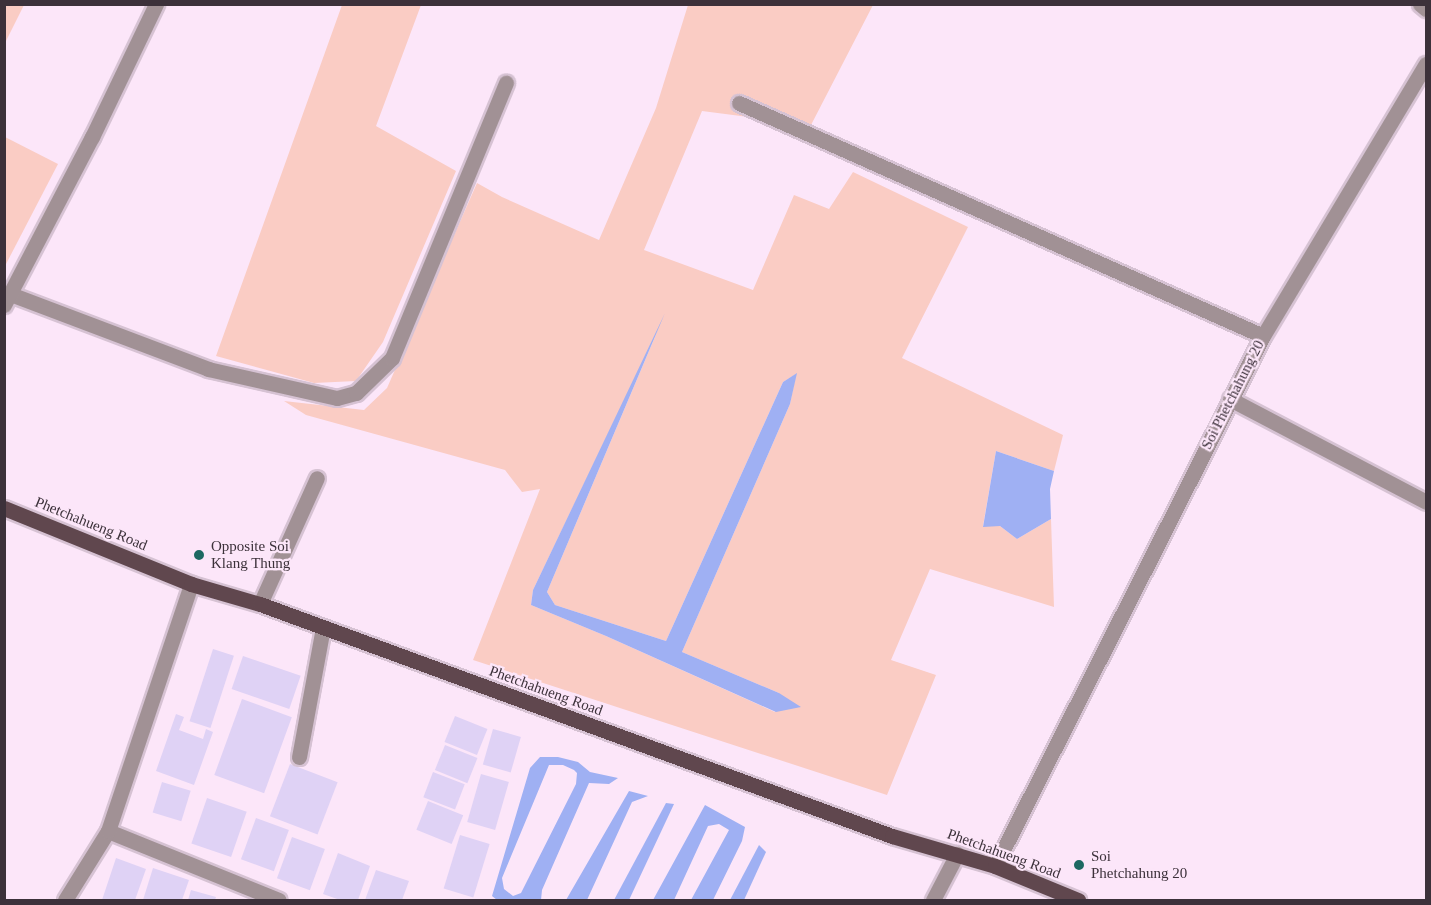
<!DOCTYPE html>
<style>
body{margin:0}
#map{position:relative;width:1431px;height:905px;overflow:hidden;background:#fce6f9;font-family:Georgia,serif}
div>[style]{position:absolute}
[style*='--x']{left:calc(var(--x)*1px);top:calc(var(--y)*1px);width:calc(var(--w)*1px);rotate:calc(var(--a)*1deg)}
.green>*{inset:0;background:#faccc4}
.water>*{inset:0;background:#9fb0f3}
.building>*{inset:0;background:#dfd2f5;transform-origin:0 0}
.roads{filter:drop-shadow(2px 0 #d6c2d3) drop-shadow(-2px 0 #d6c2d3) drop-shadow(0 2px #d6c2d3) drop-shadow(0 -2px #d6c2d3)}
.minor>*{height:15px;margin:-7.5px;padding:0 7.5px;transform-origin:7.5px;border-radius:7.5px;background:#a19195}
.major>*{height:15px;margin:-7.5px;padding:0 7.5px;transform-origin:7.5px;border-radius:7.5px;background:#60474e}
.dots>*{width:16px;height:16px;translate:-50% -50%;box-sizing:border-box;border:3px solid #fce6f9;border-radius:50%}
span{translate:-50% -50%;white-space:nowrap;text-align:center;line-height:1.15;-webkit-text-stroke:4.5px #fce6f9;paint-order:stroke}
.street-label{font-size:15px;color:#3c313a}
.poi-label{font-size:15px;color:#3c313a}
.left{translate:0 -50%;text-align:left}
.frame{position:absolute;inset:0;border:6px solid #3c313a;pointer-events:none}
</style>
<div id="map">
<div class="green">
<div style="clip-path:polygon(5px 4px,24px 5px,5px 43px,4px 5px)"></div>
<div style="clip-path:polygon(342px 5px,421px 5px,376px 126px,456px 171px,383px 342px,356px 381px,314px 383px,216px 356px)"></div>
<div style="clip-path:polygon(evenodd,688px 5px,873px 5px,811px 125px,702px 111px,644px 250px,753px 290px,794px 195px,829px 209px,853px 172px,968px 227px,902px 358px,1063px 435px,1054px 471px,996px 451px,983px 526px,1000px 526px,1017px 539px,1051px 519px,1054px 607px,930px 569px,891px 660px,936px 675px,887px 795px,473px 660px,540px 489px,522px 492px,505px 470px,306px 415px,284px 401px,364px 410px,387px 388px,477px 183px,502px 197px,599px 240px,656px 108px,688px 5px,657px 332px,547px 592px,555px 605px,666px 641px,783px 382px,796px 374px,790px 404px,682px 652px,779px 693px,775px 712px,606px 636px,531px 605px,533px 590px,657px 332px)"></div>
<div style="clip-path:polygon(5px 137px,58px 164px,5px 266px)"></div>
</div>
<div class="water">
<div style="clip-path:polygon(665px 313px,547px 592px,555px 605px,666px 641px,783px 382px,797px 373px,790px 404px,682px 652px,779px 693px,801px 707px,776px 712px,606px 636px,531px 605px,533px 590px)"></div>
<div style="clip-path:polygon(996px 451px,1054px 471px,1050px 489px,1051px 519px,1017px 539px,1000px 526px,983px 527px)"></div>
<div style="clip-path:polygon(evenodd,540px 757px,558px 757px,578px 762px,590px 772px,618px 778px,609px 784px,589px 783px,542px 890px,541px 900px,497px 900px,492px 896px,530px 768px,540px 757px,549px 765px,563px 765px,574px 770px,577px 773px,576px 784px,521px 893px,513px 896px,504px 889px,502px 878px,549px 765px)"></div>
<div style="clip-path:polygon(629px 791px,648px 796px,632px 802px,587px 900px,566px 900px)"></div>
<div style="clip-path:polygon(666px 803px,674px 804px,629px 900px,614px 900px)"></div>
<div style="clip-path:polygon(705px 805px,745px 827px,742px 841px,713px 900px,691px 900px,729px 830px,719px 824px,708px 826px,674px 900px,653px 900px)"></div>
<div style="clip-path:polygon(759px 845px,766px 852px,744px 900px,730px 900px)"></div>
</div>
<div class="building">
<div style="left:213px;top:649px;width:22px;height:76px;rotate:18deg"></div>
<div style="left:243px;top:656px;width:61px;height:35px;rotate:19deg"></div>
<div style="left:242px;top:699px;width:53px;height:81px;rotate:20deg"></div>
<div style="clip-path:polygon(176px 714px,184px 717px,179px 730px,203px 739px,206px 729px,213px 732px,194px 785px,156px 771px)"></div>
<div style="left:455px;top:716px;width:35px;height:28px;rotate:22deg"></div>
<div style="left:493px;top:729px;width:29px;height:37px;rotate:16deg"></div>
<div style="left:445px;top:745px;width:35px;height:27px;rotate:22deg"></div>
<div style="left:290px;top:764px;width:51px;height:56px;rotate:21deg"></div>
<div style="left:433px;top:772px;width:34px;height:27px;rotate:21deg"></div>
<div style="left:481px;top:774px;width:29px;height:50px;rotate:16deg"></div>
<div style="left:162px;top:782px;width:30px;height:32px;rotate:17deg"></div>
<div style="left:207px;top:798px;width:42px;height:48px;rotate:19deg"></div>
<div style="left:428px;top:801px;width:38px;height:31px;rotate:22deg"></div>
<div style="left:256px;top:818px;width:35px;height:44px;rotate:20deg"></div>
<div style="left:460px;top:835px;width:31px;height:56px;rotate:17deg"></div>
<div style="left:292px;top:837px;width:35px;height:44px;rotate:20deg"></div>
<div style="clip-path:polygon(338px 853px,370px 866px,358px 900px,340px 900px,323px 894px)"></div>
<div style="clip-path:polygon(116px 858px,146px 869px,135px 900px,102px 900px)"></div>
<div style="clip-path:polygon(153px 868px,189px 880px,182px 900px,143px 900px)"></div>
<div style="clip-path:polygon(376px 870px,409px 881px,402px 900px,365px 900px)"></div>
<div style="clip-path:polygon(191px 890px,216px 897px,215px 900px,188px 900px)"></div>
</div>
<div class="roads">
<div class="minor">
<div style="--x:1420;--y:4;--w:8;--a:40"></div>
<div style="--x:739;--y:103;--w:573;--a:23.97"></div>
<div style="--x:10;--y:294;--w:212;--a:20.7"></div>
<div style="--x:208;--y:369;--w:132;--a:12.7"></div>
<div style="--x:337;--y:398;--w:20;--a:-15"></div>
<div style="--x:356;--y:393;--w:50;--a:-44.2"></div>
<div style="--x:392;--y:358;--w:298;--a:-67.5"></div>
<div style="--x:4;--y:305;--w:190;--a:-62.4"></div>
<div style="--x:92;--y:137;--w:148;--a:-64.3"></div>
<div style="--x:1230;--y:399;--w:221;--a:27.7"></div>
<div style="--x:260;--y:604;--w:138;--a:-65.7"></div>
<div style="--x:299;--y:757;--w:131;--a:-79.5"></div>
<div style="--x:108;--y:831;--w:184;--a:22"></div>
<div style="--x:995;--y:866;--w:594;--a:-63.18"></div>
<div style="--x:1263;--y:336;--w:317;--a:-59.1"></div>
<div style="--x:65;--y:900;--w:81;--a:-58.1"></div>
<div style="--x:108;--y:831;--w:261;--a:-71.4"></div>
<div style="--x:933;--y:900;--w:52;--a:-62.4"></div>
</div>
<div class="major">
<div style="--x:4;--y:508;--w:202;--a:22.1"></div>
<div style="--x:191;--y:584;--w:72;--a:16.2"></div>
<div style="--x:260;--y:604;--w:673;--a:20.16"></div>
<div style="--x:892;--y:836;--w:107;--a:16.2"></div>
<div style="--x:995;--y:866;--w:90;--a:22.3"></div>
</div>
</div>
<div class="dots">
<div style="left:199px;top:555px;background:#1d6862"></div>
<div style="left:1079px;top:865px;background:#1d6862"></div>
</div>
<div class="street-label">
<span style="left:1233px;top:395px;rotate:-63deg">Soi Phetchahung 20</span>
<span style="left:91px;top:524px;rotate:22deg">Phetchahueng Road</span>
<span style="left:546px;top:691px;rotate:20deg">Phetchahueng Road</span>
<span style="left:1004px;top:854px;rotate:20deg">Phetchahueng Road</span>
</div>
<div class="poi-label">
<span class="left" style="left:211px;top:555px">Opposite Soi<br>Klang Thung</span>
<span class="left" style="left:1091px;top:865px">Soi<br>Phetchahung 20</span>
</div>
<div class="frame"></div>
</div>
